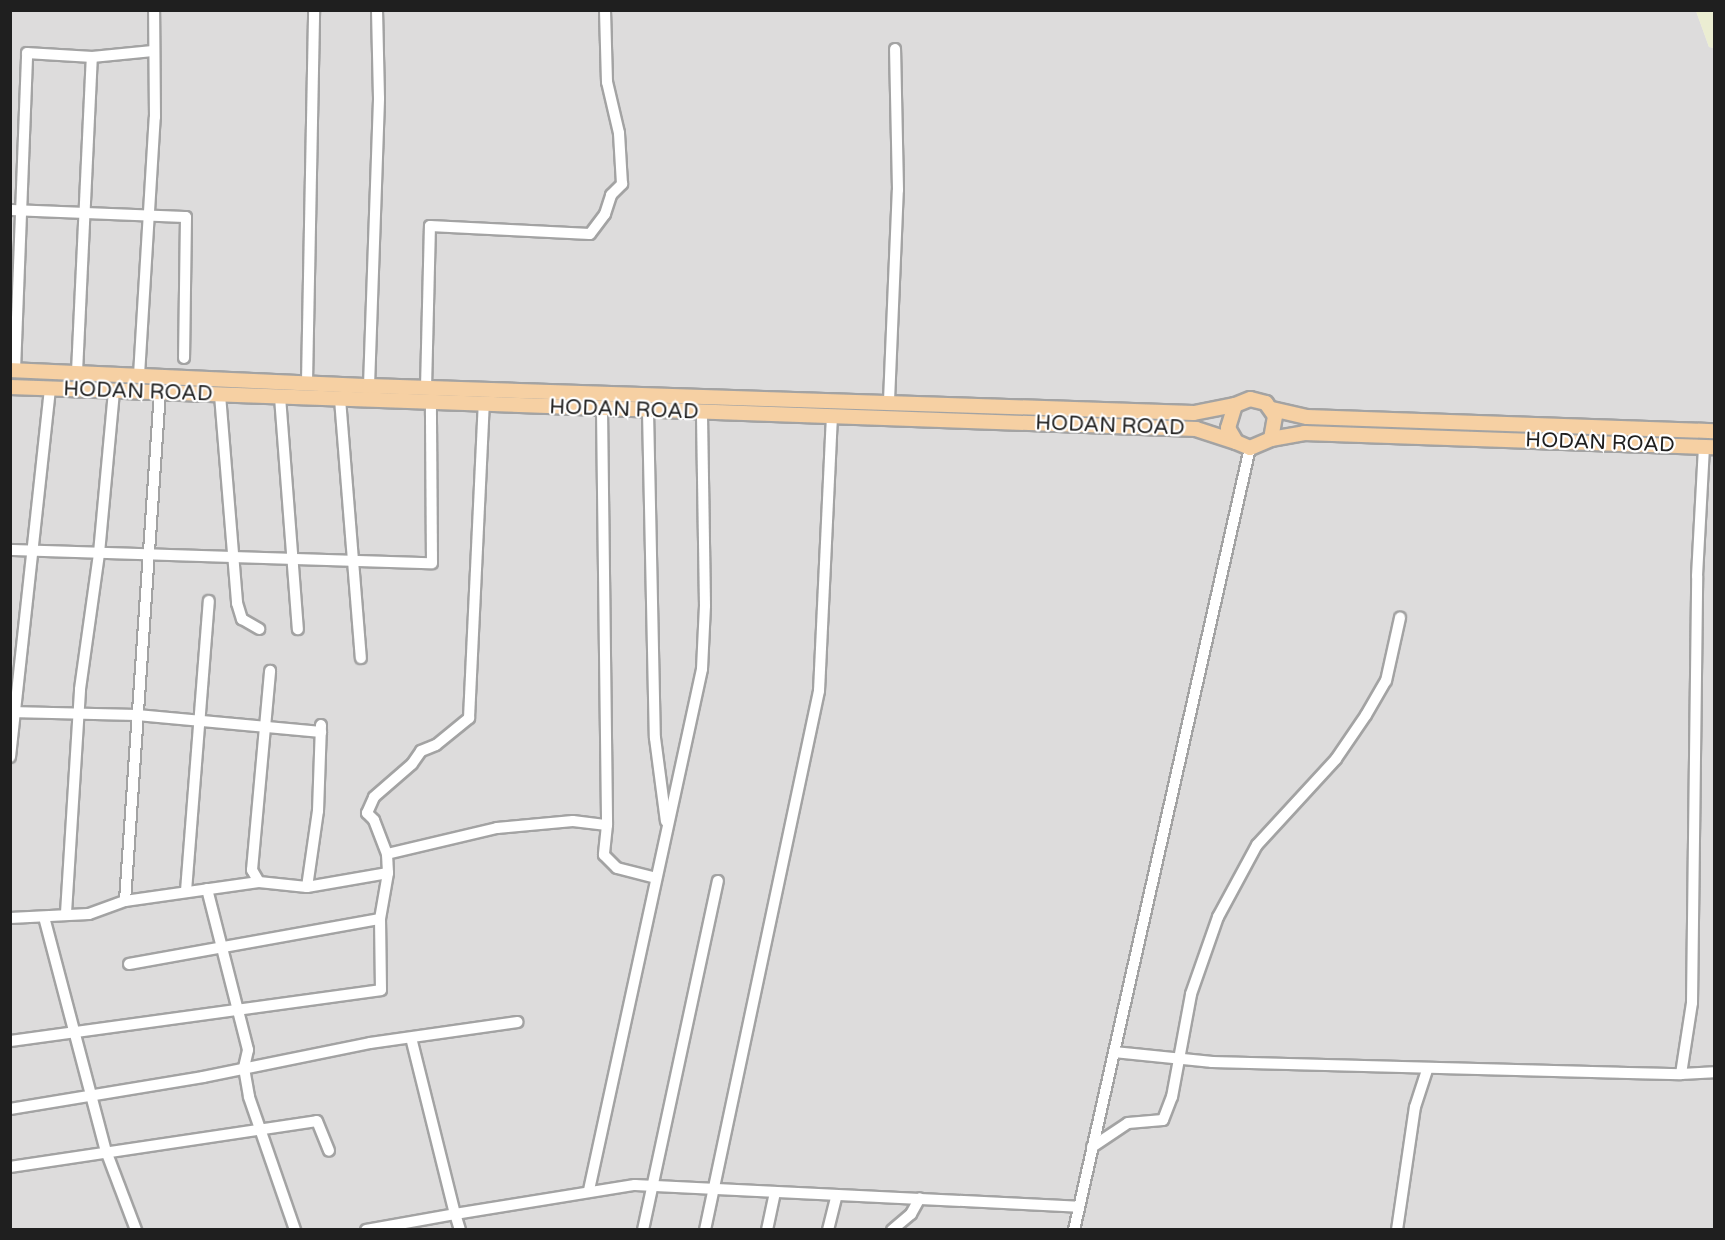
<!DOCTYPE html>
<style>
body{margin:0}
#map{position:relative;width:1725px;height:1240px;overflow:hidden;background:#efece6;font-family:"Varela Round",sans-serif}
div>[style]{position:absolute}
[style*='--x']{left:calc(var(--x)*1px);top:calc(var(--y)*1px);width:calc(var(--w)*1px);rotate:calc(var(--a)*1deg)}
.residential>*{inset:0;background:#dddcdc}
.farmland>*{inset:0;background:#ebedd2}
.roads{filter:drop-shadow(2px 0 #a3a3a3) drop-shadow(-2px 0 #a3a3a3) drop-shadow(0 2px #a3a3a3) drop-shadow(0 -2px #a3a3a3)}
.minor>*{height:10px;margin:-5px;padding:0 5px;transform-origin:5px;border-radius:5px;background:#fff}
.major>*{height:14px;margin:-7px;padding:0 7px;transform-origin:7px;border-radius:7px;background:#f6d0a3}
span{translate:-50% -50%;white-space:nowrap;text-align:center;line-height:1.15;-webkit-text-stroke:4.5px #fff;paint-order:stroke}
.street-label{font-size:21px;color:#1f1f1f}
.frame{position:absolute;inset:0;border:12px solid #1f1f1f;pointer-events:none}
</style>
<div id="map">
<div class="residential">
<div style="clip-path:polygon(10px 11px,1696px 11px,1709px 47px,1714px 48px,1714px 1229px,11px 1229px)"></div>
</div>
<div class="farmland">
<div style="clip-path:polygon(1696px 11px,1714px 11px,1714px 48px,1709px 47px)"></div>
</div>
<div class="roads">
<div class="minor">
<div style="--x:10;--y:210;--w:176;--a:2.3"></div>
<div style="--x:186;--y:217;--w:141;--a:90.8"></div>
<div style="--x:15;--y:370;--w:317;--a:-87.8"></div>
<div style="--x:27;--y:53;--w:65;--a:3.5"></div>
<div style="--x:77;--y:372;--w:315;--a:-87.3"></div>
<div style="--x:92;--y:57;--w:61;--a:-5.6"></div>
<div style="--x:139;--y:375;--w:258;--a:-86.5"></div>
<div style="--x:155;--y:117;--w:107;--a:-90.5"></div>
<div style="--x:307;--y:382;--w:372;--a:-88.9"></div>
<div style="--x:369;--y:386;--w:288;--a:-88"></div>
<div style="--x:379;--y:98;--w:88;--a:-91.3"></div>
<div style="--x:426;--y:388;--w:162;--a:-88.6"></div>
<div style="--x:430;--y:226;--w:160;--a:2.9"></div>
<div style="--x:590;--y:234;--w:25;--a:-53"></div>
<div style="--x:605;--y:214;--w:20;--a:-72"></div>
<div style="--x:611;--y:195;--w:16;--a:-45"></div>
<div style="--x:622;--y:184;--w:51;--a:-93.4"></div>
<div style="--x:619;--y:133;--w:52;--a:-103.2"></div>
<div style="--x:607;--y:82;--w:72;--a:-91.6"></div>
<div style="--x:220;--y:395;--w:209;--a:85.3"></div>
<div style="--x:237;--y:603;--w:17;--a:73"></div>
<div style="--x:242;--y:619;--w:20;--a:30"></div>
<div style="--x:280;--y:397;--w:233;--a:85.6"></div>
<div style="--x:340;--y:399;--w:260;--a:85.4"></div>
<div style="--x:889;--y:401;--w:211;--a:-87.6"></div>
<div style="--x:898;--y:190;--w:141;--a:-91.2"></div>
<div style="--x:602;--y:409;--w:416;--a:89.3"></div>
<div style="--x:607;--y:825;--w:30;--a:96"></div>
<div style="--x:604;--y:855;--w:18;--a:45"></div>
<div style="--x:617;--y:868;--w:40;--a:14.4"></div>
<div style="--x:648;--y:411;--w:327;--a:88.8"></div>
<div style="--x:655;--y:738;--w:84;--a:82.5"></div>
<div style="--x:10;--y:550;--w:422;--a:1.8"></div>
<div style="--x:432;--y:563;--w:160;--a:-90.4"></div>
<div style="--x:10;--y:712;--w:127;--a:1.4"></div>
<div style="--x:137;--y:715;--w:185;--a:5.3"></div>
<div style="--x:10;--y:757;--w:371;--a:-83.8"></div>
<div style="--x:387;--y:854;--w:113;--a:-13.3"></div>
<div style="--x:497;--y:828;--w:76;--a:-5.3"></div>
<div style="--x:573;--y:821;--w:34;--a:7"></div>
<div style="--x:259;--y:882;--w:14;--a:-120"></div>
<div style="--x:252;--y:870;--w:200;--a:-84.8"></div>
<div style="--x:307;--y:887;--w:77;--a:-81.8"></div>
<div style="--x:318;--y:811;--w:86;--a:-88"></div>
<div style="--x:207;--y:889;--w:166;--a:75.7"></div>
<div style="--x:248;--y:1050;--w:18;--a:103"></div>
<div style="--x:244;--y:1068;--w:29;--a:80"></div>
<div style="--x:249;--y:1097;--w:141;--a:70.9"></div>
<div style="--x:186;--y:891;--w:291;--a:-85.5"></div>
<div style="--x:125;--y:901;--w:510;--a:-86.07"></div>
<div style="--x:66;--y:913;--w:224;--a:-86.4"></div>
<div style="--x:80;--y:689;--w:137;--a:-82"></div>
<div style="--x:99;--y:553;--w:163;--a:-84.7"></div>
<div style="--x:44;--y:917;--w:242;--a:75.2"></div>
<div style="--x:106;--y:1151;--w:85;--a:69.2"></div>
<div style="--x:10;--y:918;--w:79;--a:-2.9"></div>
<div style="--x:89;--y:914;--w:38;--a:-20"></div>
<div style="--x:125;--y:901;--w:135;--a:-8.1"></div>
<div style="--x:259;--y:882;--w:48;--a:5.9"></div>
<div style="--x:307;--y:887;--w:82;--a:-9.8"></div>
<div style="--x:129;--y:964;--w:255;--a:-10.2"></div>
<div style="--x:10;--y:1041;--w:374;--a:-7.8"></div>
<div style="--x:381;--y:990;--w:71;--a:-90.8"></div>
<div style="--x:380;--y:919;--w:47;--a:-80.1"></div>
<div style="--x:388;--y:873;--w:19;--a:-93"></div>
<div style="--x:387;--y:854;--w:36;--a:-111"></div>
<div style="--x:374;--y:820;--w:10;--a:-135"></div>
<div style="--x:367;--y:813;--w:17;--a:-66"></div>
<div style="--x:374;--y:797;--w:50;--a:-41"></div>
<div style="--x:412;--y:764;--w:16;--a:-55"></div>
<div style="--x:421;--y:751;--w:16;--a:-22"></div>
<div style="--x:436;--y:745;--w:43;--a:-39.3"></div>
<div style="--x:469;--y:718;--w:313;--a:-87.3"></div>
<div style="--x:1114;--y:1052;--w:99;--a:5.8"></div>
<div style="--x:1212;--y:1062;--w:469;--a:1.5"></div>
<div style="--x:1681;--y:1074;--w:72;--a:-81.2"></div>
<div style="--x:1692;--y:1003;--w:427;--a:-89.3"></div>
<div style="--x:1697;--y:576;--w:129;--a:-86.9"></div>
<div style="--x:1681;--y:1074;--w:33;--a:-3"></div>
<div style="--x:10;--y:1109;--w:196;--a:-9.4"></div>
<div style="--x:203;--y:1077;--w:170;--a:-11.5"></div>
<div style="--x:370;--y:1043;--w:149;--a:-8.1"></div>
<div style="--x:1092;--y:1147;--w:43;--a:-33.7"></div>
<div style="--x:1128;--y:1123;--w:35;--a:-5"></div>
<div style="--x:1163;--y:1120;--w:25;--a:-69"></div>
<div style="--x:1172;--y:1097;--w:105;--a:-79.5"></div>
<div style="--x:1191;--y:994;--w:82;--a:-70.7"></div>
<div style="--x:1218;--y:917;--w:82;--a:-61.6"></div>
<div style="--x:1257;--y:845;--w:117;--a:-47.4"></div>
<div style="--x:1336;--y:759;--w:53;--a:-55.7"></div>
<div style="--x:1366;--y:715;--w:39;--a:-60"></div>
<div style="--x:1386;--y:681;--w:65;--a:-77.5"></div>
<div style="--x:10;--y:1167;--w:310;--a:-8.5"></div>
<div style="--x:317;--y:1121;--w:32;--a:68"></div>
<div style="--x:589;--y:1190;--w:533;--a:-77.76"></div>
<div style="--x:702;--y:669;--w:63;--a:-87.3"></div>
<div style="--x:705;--y:606;--w:193;--a:-90.9"></div>
<div style="--x:366;--y:1230;--w:90;--a:-10.2"></div>
<div style="--x:455;--y:1214;--w:181;--a:-104"></div>
<div style="--x:460;--y:1230;--w:17;--a:-107"></div>
<div style="--x:455;--y:1214;--w:182;--a:-9.2"></div>
<div style="--x:635;--y:1185;--w:444;--a:2.8"></div>
<div style="--x:643;--y:1230;--w:357;--a:-77.9"></div>
<div style="--x:705;--y:1230;--w:551;--a:-78.06"></div>
<div style="--x:819;--y:691;--w:274;--a:-87.3"></div>
<div style="--x:767;--y:1230;--w:38;--a:-78"></div>
<div style="--x:828;--y:1230;--w:36;--a:-76"></div>
<div style="--x:892;--y:1230;--w:25;--a:-40"></div>
<div style="--x:911;--y:1214;--w:18;--a:-61"></div>
<div style="--x:1074;--y:1230;--w:802;--a:-77.32"></div>
<div style="--x:1397;--y:1230;--w:124;--a:-81.7"></div>
<div style="--x:1415;--y:1107;--w:40;--a:-72"></div>
</div>
<div class="major">
<div style="--x:10;--y:370;--w:359;--a:2.6"></div>
<div style="--x:369;--y:386;--w:825;--a:1.87"></div>
<div style="--x:1194;--y:413;--w:42;--a:-11"></div>
<div style="--x:10;--y:387;--w:1187;--a:2.03"></div>
<div style="--x:1196;--y:429;--w:42;--a:18"></div>
<div style="--x:1272;--y:409;--w:36;--a:13"></div>
<div style="--x:1307;--y:417;--w:407;--a:2"></div>
<div style="--x:1271;--y:439;--w:23;--a:-80"></div>
<div style="--x:1275;--y:416;--w:16;--a:-125"></div>
<div style="--x:1266;--y:403;--w:16;--a:-166"></div>
<div style="--x:1250;--y:399;--w:16;--a:158"></div>
<div style="--x:1235;--y:405;--w:24;--a:107"></div>
<div style="--x:1228;--y:428;--w:16;--a:60"></div>
<div style="--x:1236;--y:442;--w:15;--a:23"></div>
<div style="--x:1250;--y:448;--w:23;--a:-23"></div>
<div style="--x:1271;--y:439;--w:34;--a:-10"></div>
<div style="--x:1304;--y:433;--w:410;--a:2"></div>
</div>
</div>
<div class="street-label">
<span style="left:138px;top:392px;rotate:2deg">HODAN ROAD</span>
<span style="left:624px;top:410px;rotate:2deg">HODAN ROAD</span>
<span style="left:1110px;top:426px;rotate:2deg">HODAN ROAD</span>
<span style="left:1600px;top:443px;rotate:2deg">HODAN ROAD</span>
</div>
<div class="frame"></div>
</div>
